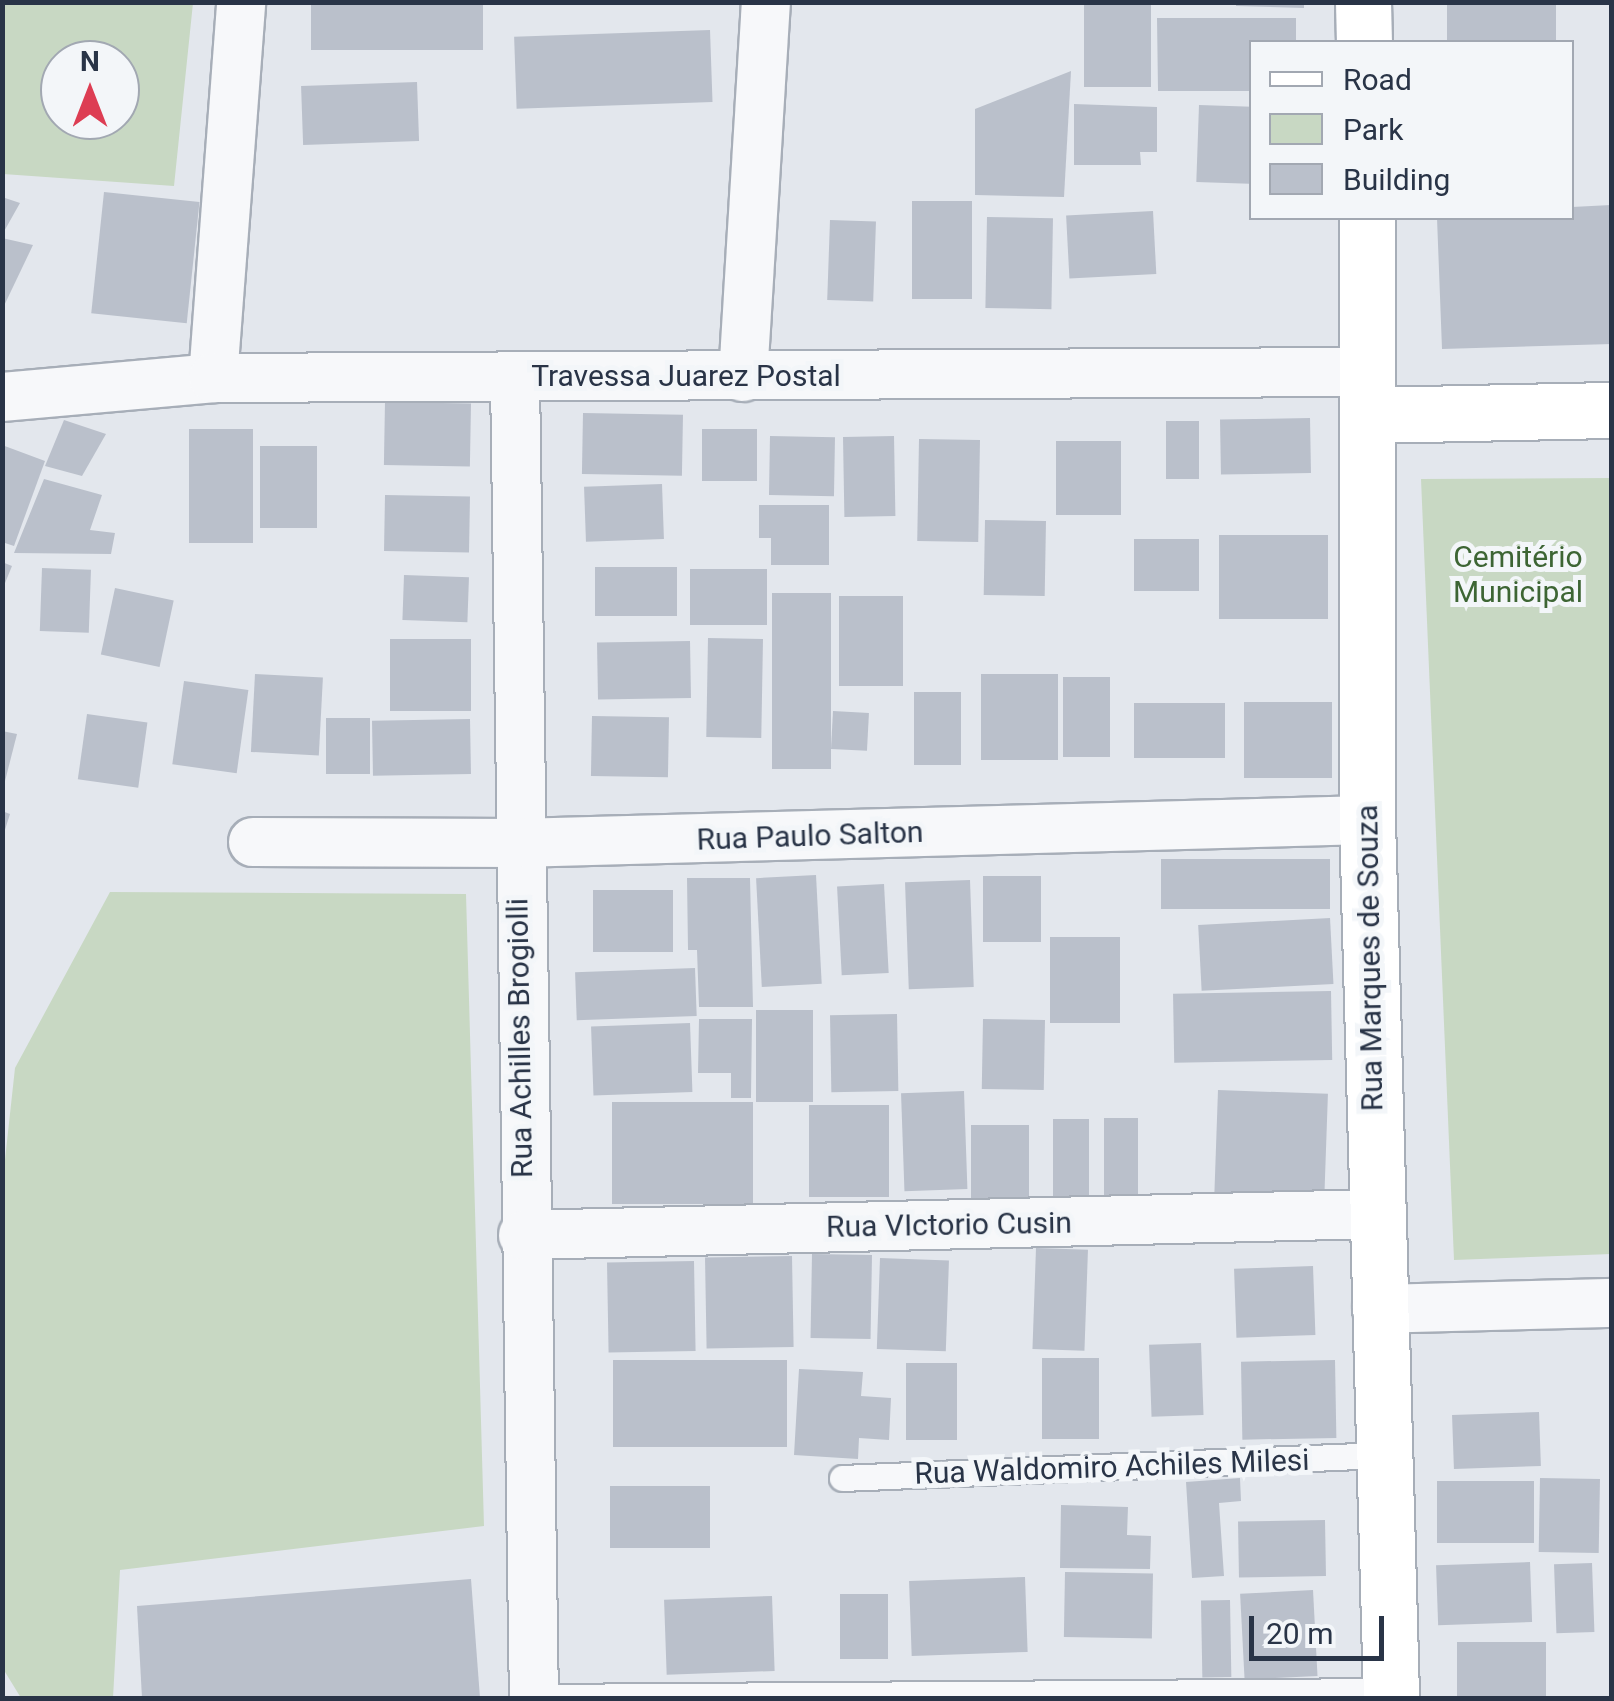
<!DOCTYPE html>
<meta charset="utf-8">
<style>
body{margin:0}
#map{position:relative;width:1614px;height:1701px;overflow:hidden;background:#e3e7ed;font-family:Roboto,sans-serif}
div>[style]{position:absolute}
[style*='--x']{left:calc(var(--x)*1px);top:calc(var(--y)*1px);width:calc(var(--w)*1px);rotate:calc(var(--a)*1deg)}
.green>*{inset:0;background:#c8d8c3}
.building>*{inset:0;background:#bac0cb;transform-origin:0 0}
.roads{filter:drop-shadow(2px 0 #a7aeb8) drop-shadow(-2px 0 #a7aeb8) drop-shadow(0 2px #a7aeb8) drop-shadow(0 -2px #a7aeb8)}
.lane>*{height:25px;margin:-12.5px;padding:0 12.5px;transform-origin:12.5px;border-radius:12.5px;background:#f7f8fa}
.street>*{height:48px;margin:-24px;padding:0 24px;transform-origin:24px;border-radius:24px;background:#f7f8fa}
.secondary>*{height:55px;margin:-27.5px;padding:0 27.5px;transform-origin:27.5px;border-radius:27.5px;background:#fff}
span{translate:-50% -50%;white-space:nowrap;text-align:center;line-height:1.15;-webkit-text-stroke:10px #f3f6f9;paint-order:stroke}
.street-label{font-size:30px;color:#293447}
.park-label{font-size:30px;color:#3d6534}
.frame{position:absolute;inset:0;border:5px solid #293447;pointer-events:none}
.legend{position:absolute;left:1249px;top:40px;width:325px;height:180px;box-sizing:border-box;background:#f3f6f9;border:2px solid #a2a8b2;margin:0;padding:12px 18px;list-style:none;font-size:30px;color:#293447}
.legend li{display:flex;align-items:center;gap:20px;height:50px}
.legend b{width:50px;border:2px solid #a2a8b2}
.north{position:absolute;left:40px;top:40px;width:100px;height:100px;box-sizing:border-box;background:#f3f6f9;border:2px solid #a2a8b2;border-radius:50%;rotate:0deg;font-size:28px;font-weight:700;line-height:40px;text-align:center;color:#293447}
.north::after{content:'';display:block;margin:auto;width:35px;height:45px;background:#dd3d53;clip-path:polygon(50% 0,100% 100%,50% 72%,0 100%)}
.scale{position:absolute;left:1249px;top:1616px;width:135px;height:45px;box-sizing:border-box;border:5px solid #293447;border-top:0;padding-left:12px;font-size:30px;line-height:35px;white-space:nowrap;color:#293447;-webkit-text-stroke:8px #f3f6f9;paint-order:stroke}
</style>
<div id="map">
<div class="green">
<div style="clip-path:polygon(evenodd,2px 3px,193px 3px,174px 186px,3px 174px,2px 3px,60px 60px,120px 60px,120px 120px,60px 120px,60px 60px)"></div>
<div style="clip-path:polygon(1611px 478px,1611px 1254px,1454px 1260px,1421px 479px)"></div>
<div style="clip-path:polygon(110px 892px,466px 894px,484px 1526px,120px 1570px,113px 1698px,21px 1698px,2px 1667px,2px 1187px,15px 1068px)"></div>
</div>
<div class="building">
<div style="left:311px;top:2px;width:172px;height:48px"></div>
<div style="clip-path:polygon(1236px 2px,1304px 2px,1304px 8px,1236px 6px)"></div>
<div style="left:1447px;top:2px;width:109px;height:40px"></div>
<div style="left:1084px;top:4px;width:67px;height:83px"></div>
<div style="clip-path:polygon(1157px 18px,1296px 18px,1296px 42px,1252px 42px,1252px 91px,1158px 91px)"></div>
<div style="left:710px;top:30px;width:72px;height:196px;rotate:88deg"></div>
<div style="clip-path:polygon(1071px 71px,1064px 197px,975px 195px,975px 109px)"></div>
<div style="left:417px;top:82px;width:59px;height:116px;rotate:88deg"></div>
<div style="clip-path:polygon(1074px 104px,1157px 107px,1157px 152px,1140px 152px,1141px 165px,1074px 165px)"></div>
<div style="left:1199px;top:105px;width:53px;height:77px;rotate:2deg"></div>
<div style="left:104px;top:192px;width:96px;height:122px;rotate:6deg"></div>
<div style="clip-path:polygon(2px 197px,20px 203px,2px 235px)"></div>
<div style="left:912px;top:201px;width:60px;height:98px"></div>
<div style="clip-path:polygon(1611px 205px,1612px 344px,1442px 349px,1437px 218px,1572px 218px,1572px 207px)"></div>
<div style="left:1153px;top:211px;width:63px;height:87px;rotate:87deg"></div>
<div style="left:987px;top:217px;width:66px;height:91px;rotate:1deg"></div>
<div style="left:830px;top:220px;width:46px;height:80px;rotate:2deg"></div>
<div style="clip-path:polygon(2px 238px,33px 245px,2px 310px)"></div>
<div style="left:385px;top:402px;width:86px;height:63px;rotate:1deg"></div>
<div style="left:583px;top:413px;width:100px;height:61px;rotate:1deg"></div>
<div style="left:1310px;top:418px;width:55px;height:90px;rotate:89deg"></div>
<div style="clip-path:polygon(64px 420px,106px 434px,82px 476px,45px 466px)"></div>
<div style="left:1166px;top:421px;width:33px;height:58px"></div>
<div style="left:189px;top:429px;width:64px;height:114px"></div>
<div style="left:702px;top:429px;width:55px;height:52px"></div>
<div style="left:770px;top:436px;width:65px;height:59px;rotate:1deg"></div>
<div style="left:894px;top:436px;width:80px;height:51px;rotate:89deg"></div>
<div style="left:980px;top:440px;width:102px;height:61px;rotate:91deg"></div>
<div style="left:1056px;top:441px;width:65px;height:74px"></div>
<div style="clip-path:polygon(2px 445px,45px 461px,14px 546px,2px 542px)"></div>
<div style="left:260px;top:446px;width:57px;height:82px"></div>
<div style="clip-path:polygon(44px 479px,102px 495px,90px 530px,115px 533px,111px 554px,14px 553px)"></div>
<div style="left:662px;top:484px;width:55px;height:78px;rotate:88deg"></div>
<div style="left:385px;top:495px;width:85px;height:56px;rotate:1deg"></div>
<div style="clip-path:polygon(759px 505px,829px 505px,829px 565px,771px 565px,771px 538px,759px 538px)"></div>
<div style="left:985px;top:520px;width:61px;height:75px;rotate:1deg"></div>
<div style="left:1328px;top:535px;width:84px;height:109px;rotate:90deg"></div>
<div style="left:1134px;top:539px;width:65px;height:52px"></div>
<div style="clip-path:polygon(2px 562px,12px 566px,3px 588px,2px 588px)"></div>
<div style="left:595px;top:567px;width:82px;height:49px"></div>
<div style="left:42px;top:568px;width:49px;height:63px;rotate:2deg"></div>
<div style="left:690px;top:569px;width:77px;height:56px"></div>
<div style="left:404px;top:575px;width:65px;height:45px;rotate:2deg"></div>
<div style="left:115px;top:588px;width:60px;height:68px;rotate:12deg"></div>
<div style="left:772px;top:593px;width:59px;height:176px"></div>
<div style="left:839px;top:596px;width:64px;height:90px"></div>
<div style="left:708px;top:638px;width:55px;height:99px;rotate:1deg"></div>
<div style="left:471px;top:639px;width:72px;height:81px;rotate:90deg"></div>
<div style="left:690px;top:641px;width:57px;height:93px;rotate:89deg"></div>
<div style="left:255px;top:674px;width:68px;height:78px;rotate:3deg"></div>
<div style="left:981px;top:674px;width:77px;height:86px"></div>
<div style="left:1063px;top:677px;width:47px;height:80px"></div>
<div style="left:184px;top:681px;width:65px;height:84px;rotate:8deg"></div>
<div style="left:914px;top:692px;width:47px;height:73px"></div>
<div style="left:1244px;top:702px;width:88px;height:76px"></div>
<div style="left:1225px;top:703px;width:55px;height:91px;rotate:90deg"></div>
<div style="left:833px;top:711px;width:36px;height:38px;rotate:3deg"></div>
<div style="left:87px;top:714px;width:61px;height:66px;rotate:8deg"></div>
<div style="left:592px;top:716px;width:77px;height:60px;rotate:1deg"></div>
<div style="left:326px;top:718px;width:44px;height:56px"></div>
<div style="left:470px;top:719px;width:55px;height:98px;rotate:89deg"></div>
<div style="clip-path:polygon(2px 731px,17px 734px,4px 785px,2px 784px)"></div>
<div style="clip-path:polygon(2px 811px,10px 814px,3px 836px,2px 836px)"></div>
<div style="left:1330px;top:859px;width:50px;height:169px;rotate:90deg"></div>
<div style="left:816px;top:875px;width:109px;height:60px;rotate:87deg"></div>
<div style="left:983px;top:876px;width:58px;height:66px"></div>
<div style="clip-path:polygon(687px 878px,750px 878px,753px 1007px,699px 1007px,697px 950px,688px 950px)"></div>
<div style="left:970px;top:880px;width:107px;height:65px;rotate:88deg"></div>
<div style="left:884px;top:884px;width:89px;height:47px;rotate:87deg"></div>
<div style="left:593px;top:890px;width:80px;height:62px"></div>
<div style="left:1330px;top:918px;width:66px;height:132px;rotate:87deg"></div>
<div style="left:1050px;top:937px;width:70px;height:86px"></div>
<div style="left:695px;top:968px;width:48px;height:120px;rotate:88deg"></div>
<div style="left:1331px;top:991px;width:69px;height:158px;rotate:89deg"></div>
<div style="left:756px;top:1010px;width:57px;height:92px"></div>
<div style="left:897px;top:1014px;width:77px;height:67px;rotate:89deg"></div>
<div style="clip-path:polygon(699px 1019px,752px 1019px,751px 1098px,731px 1098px,731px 1073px,698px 1073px)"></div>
<div style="left:983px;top:1019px;width:62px;height:70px;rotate:1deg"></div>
<div style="left:690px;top:1023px;width:69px;height:99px;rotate:88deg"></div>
<div style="left:1218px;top:1090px;width:110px;height:108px;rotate:2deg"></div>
<div style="left:964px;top:1091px;width:98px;height:63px;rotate:88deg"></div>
<div style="left:753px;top:1102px;width:102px;height:141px;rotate:90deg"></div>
<div style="left:809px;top:1105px;width:80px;height:92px"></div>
<div style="left:1104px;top:1118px;width:34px;height:78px"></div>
<div style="left:1053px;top:1119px;width:36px;height:79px"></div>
<div style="left:971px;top:1125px;width:58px;height:77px"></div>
<div style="left:1036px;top:1248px;width:52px;height:101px;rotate:2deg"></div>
<div style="left:812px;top:1254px;width:60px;height:84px;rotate:1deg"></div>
<div style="left:792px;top:1256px;width:91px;height:87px;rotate:89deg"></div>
<div style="left:880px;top:1258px;width:69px;height:91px;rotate:2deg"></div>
<div style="left:694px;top:1261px;width:90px;height:87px;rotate:89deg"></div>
<div style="left:1313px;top:1266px;width:69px;height:79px;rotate:88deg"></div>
<div style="left:1201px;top:1343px;width:72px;height:52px;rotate:88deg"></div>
<div style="left:1042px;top:1358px;width:57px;height:81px"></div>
<div style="left:613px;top:1360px;width:174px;height:87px"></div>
<div style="left:1335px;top:1360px;width:78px;height:94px;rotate:89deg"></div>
<div style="left:906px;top:1363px;width:51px;height:77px"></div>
<div style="clip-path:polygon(799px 1369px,863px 1372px,861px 1396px,891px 1398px,889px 1440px,859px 1438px,858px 1459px,794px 1455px)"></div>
<div style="left:1539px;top:1412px;width:54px;height:87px;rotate:88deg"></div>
<div style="clip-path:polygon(1240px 1478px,1241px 1501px,1219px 1503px,1224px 1576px,1192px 1578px,1186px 1482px)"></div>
<div style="left:1540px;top:1478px;width:60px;height:74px;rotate:1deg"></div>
<div style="left:1437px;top:1481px;width:97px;height:62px"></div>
<div style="left:710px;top:1486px;width:62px;height:100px;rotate:90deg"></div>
<div style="clip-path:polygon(1061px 1505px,1128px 1507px,1127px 1535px,1151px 1536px,1150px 1569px,1060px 1568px)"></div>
<div style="left:1325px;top:1520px;width:56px;height:87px;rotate:89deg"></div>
<div style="left:1530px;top:1562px;width:60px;height:94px;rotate:88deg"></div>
<div style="left:1592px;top:1563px;width:69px;height:38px;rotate:88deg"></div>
<div style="left:1065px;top:1572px;width:88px;height:65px;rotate:1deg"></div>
<div style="left:1025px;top:1577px;width:75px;height:116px;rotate:88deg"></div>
<div style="clip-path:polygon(471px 1579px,480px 1698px,142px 1698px,137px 1606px)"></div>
<div style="left:1313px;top:1590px;width:86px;height:73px;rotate:87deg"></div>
<div style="left:840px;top:1594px;width:48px;height:65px"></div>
<div style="left:772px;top:1596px;width:75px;height:108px;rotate:88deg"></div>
<div style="left:1230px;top:1600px;width:77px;height:29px;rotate:89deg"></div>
<div style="left:1457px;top:1642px;width:89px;height:56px"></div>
</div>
<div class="roads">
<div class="lane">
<div style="--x:842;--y:1478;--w:539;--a:-2.44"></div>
<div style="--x:534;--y:1697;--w:857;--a:-0.4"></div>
</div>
<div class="street">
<div style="--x:515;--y:377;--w:1321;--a:89.18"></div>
<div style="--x:743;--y:377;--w:376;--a:-86.5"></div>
<div style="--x:213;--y:378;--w:377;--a:-85.7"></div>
<div style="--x:2;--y:397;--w:212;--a:-5.1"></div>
<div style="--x:213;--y:378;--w:1157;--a:-0.3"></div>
<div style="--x:253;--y:842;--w:264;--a:0.2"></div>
<div style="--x:517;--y:843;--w:850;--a:-1.55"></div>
<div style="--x:523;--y:1235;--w:852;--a:-1.41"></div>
<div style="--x:1377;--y:1309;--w:235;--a:-1.5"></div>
</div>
<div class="secondary">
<div style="--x:1363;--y:2;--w:40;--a:88.6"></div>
<div style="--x:1367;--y:218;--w:602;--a:90"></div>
<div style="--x:1367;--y:820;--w:878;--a:88.43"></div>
<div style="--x:1371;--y:415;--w:241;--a:-1.2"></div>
</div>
</div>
<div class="street-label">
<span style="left:686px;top:376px">Travessa Juarez Postal</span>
<span style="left:810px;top:836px;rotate:-2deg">Rua Paulo Salton</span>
<span style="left:1370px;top:958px;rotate:-91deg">Rua Marques de Souza</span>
<span style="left:520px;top:1038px;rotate:-91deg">Rua Achilles Brogiolli</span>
<span style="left:949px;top:1225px;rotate:-1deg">Rua VIctorio Cusin</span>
<span style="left:1112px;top:1467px;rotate:-2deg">Rua Waldomiro Achiles Milesi</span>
</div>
<div class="park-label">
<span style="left:1518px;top:574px">Cemitério<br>Municipal</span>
</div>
<div class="frame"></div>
<ul class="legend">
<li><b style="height:12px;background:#fff"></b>Road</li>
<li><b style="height:28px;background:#c8d8c3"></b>Park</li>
<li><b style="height:28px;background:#bac0cb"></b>Building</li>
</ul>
<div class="north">N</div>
<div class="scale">20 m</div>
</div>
